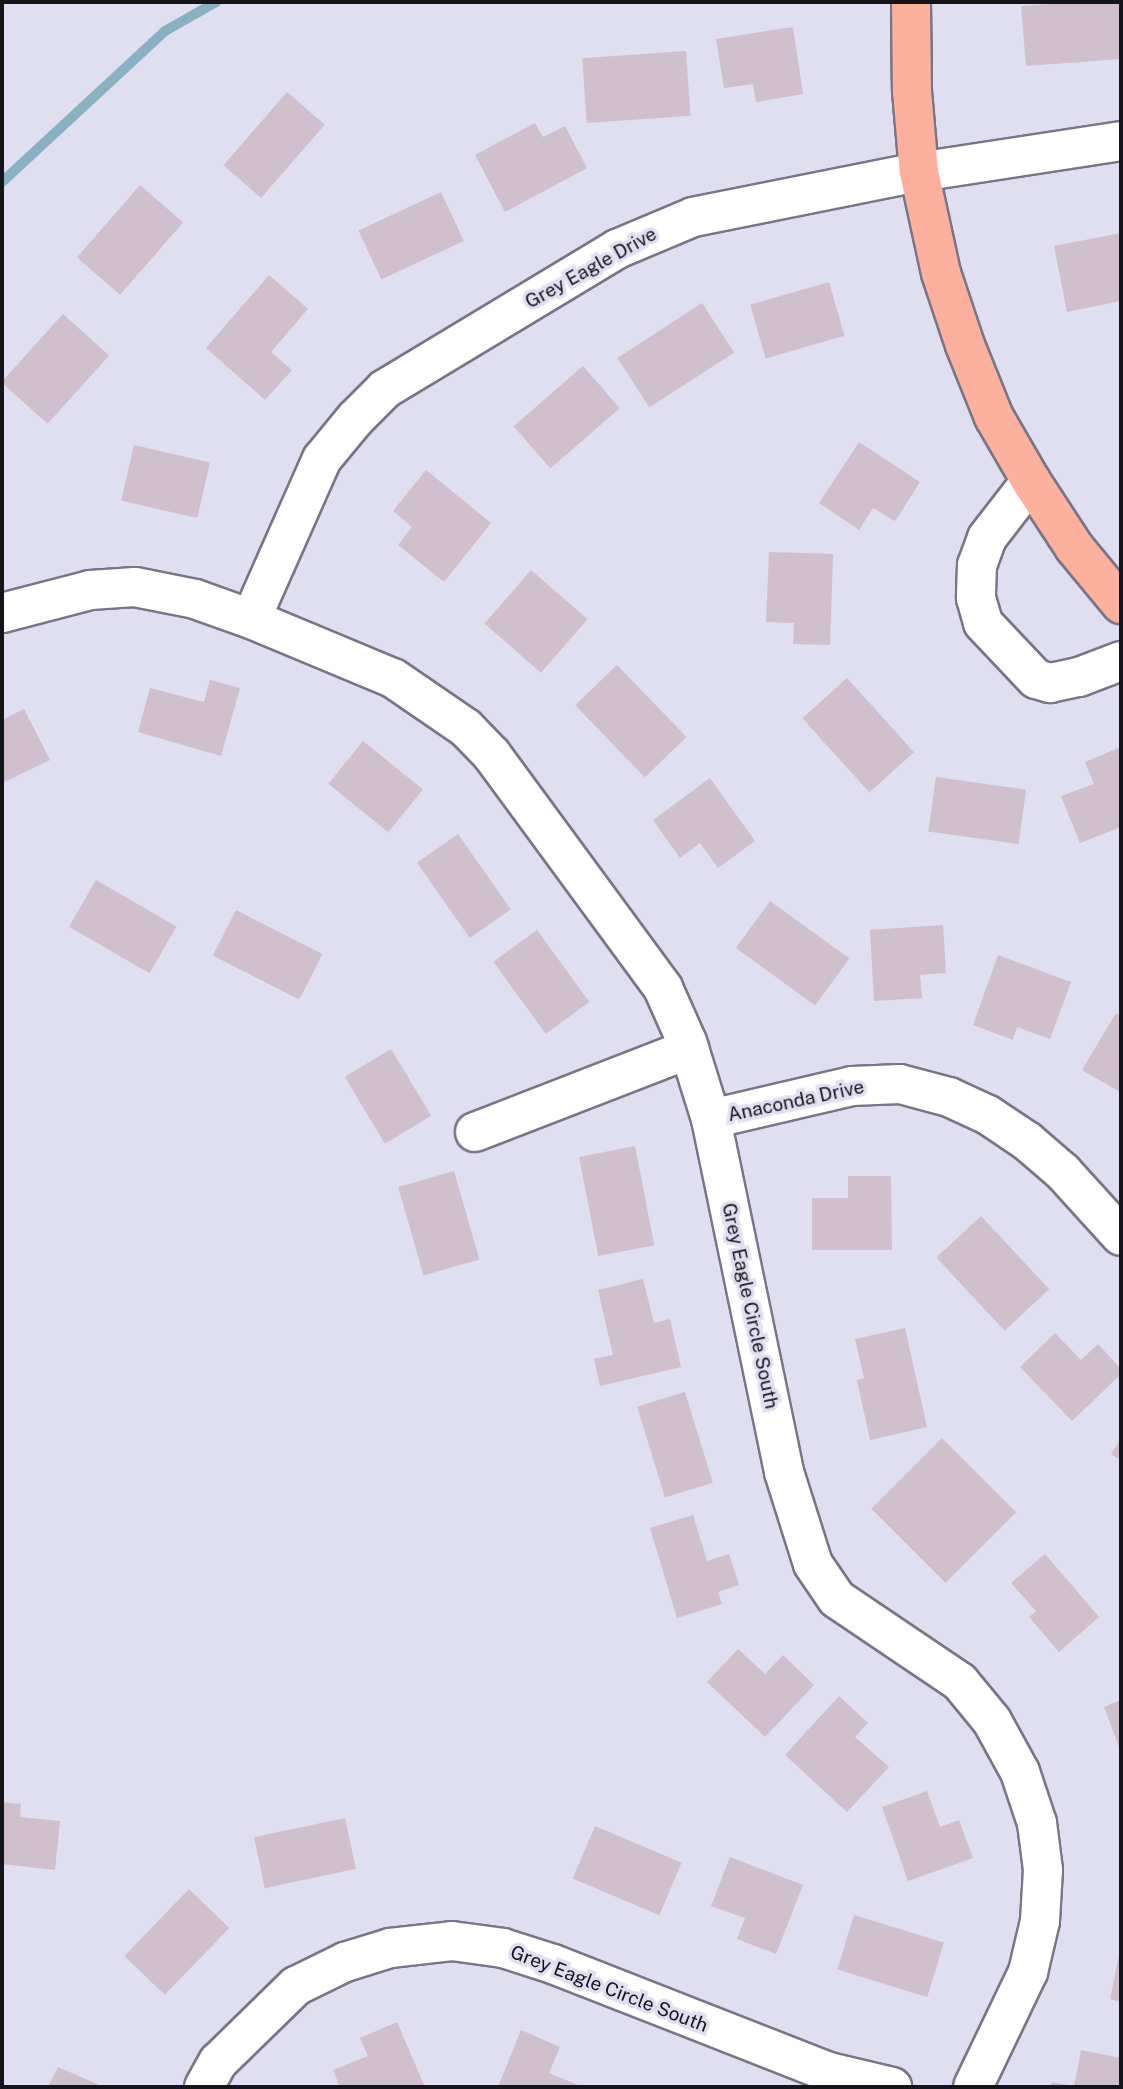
<!DOCTYPE html>
<style>
body{margin:0}
#map{position:relative;width:1123px;height:2089px;overflow:hidden;background:#e0def1;font-family:"Public Sans",sans-serif}
div>[style]{position:absolute}
[style*='--x']{left:calc(var(--x)*1px);top:calc(var(--y)*1px);width:calc(var(--w)*1px);rotate:calc(var(--a)*1deg)}
.stream>*{height:10px;margin:-5px;padding:0 5px;transform-origin:5px;border-radius:5px;background:#88b2c1}
.building>*{inset:0;background:#d0bfcc;transform-origin:0 0}
.roads{filter:drop-shadow(2px 0 #777586) drop-shadow(-2px 0 #777586) drop-shadow(0 2px #777586) drop-shadow(0 -2px #777586)}
.minor>*{height:38px;margin:-19px;padding:0 19px;transform-origin:19px;border-radius:19px;background:#fff}
.major>*{height:38px;margin:-19px;padding:0 19px;transform-origin:19px;border-radius:19px;background:#fdb09b}
span{translate:-50% -50%;white-space:nowrap;text-align:center;line-height:1.15;-webkit-text-stroke:7px #e0def1;paint-order:stroke}
.street-label{font-size:19px;color:#15141b}
.frame{position:absolute;inset:0;border:4px solid #15141b;pointer-events:none}
</style>
<div id="map">
<div class="stream">
<div style="--x:2;--y:182;--w:222;--a:-42.8"></div>
<div style="--x:165;--y:31;--w:59;--a:-29.6"></div>
</div>
<div class="building">
<div style="clip-path:polygon(1081px 2px,1121px 2px,1121px 59px,1026px 66px,1021px 6px)"></div>
<div style="clip-path:polygon(793px 27px,803px 94px,756px 102px,753px 84px,724px 88px,716px 39px)"></div>
<div style="left:686px;top:51px;width:65px;height:104px;rotate:86deg"></div>
<div style="left:287px;top:92px;width:50px;height:97px;rotate:41deg"></div>
<div style="clip-path:polygon(535px 123px,543px 137px,565px 126px,587px 168px,505px 212px,475px 155px)"></div>
<div style="left:140px;top:185px;width:57px;height:96px;rotate:41deg"></div>
<div style="left:441px;top:192px;width:54px;height:91px;rotate:65deg"></div>
<div style="clip-path:polygon(1121px 233px,1121px 301px,1067px 312px,1054px 246px)"></div>
<div style="clip-path:polygon(269px 275px,308px 309px,271px 352px,292px 370px,265px 400px,206px 348px)"></div>
<div style="left:829px;top:282px;width:56px;height:82px;rotate:74deg"></div>
<div style="left:702px;top:303px;width:59px;height:101px;rotate:57deg"></div>
<div style="left:63px;top:314px;width:62px;height:92px;rotate:42deg"></div>
<div style="left:583px;top:366px;width:56px;height:92px;rotate:49deg"></div>
<div style="clip-path:polygon(859px 442px,920px 482px,895px 521px,873px 508px,859px 530px,819px 503px)"></div>
<div style="left:134px;top:445px;width:78px;height:57px;rotate:13deg"></div>
<div style="clip-path:polygon(426px 470px,491px 523px,444px 582px,398px 545px,412px 527px,393px 511px)"></div>
<div style="clip-path:polygon(769px 552px,833px 554px,830px 645px,793px 644px,794px 623px,766px 622px)"></div>
<div style="left:531px;top:570px;width:75px;height:71px;rotate:41deg"></div>
<div style="left:617px;top:665px;width:100px;height:58px;rotate:46deg"></div>
<div style="left:847px;top:678px;width:100px;height:60px;rotate:48deg"></div>
<div style="clip-path:polygon(210px 680px,240px 688px,221px 756px,138px 732px,150px 688px,204px 702px)"></div>
<div style="clip-path:polygon(24px 709px,50px 760px,2px 783px,2px 720px)"></div>
<div style="left:363px;top:741px;width:77px;height:55px;rotate:39deg"></div>
<div style="clip-path:polygon(1121px 747px,1121px 827px,1080px 843px,1061px 796px,1094px 784px,1085px 762px)"></div>
<div style="left:936px;top:777px;width:91px;height:55px;rotate:8deg"></div>
<div style="clip-path:polygon(710px 778px,755px 841px,718px 868px,700px 843px,680px 858px,653px 820px)"></div>
<div style="left:458px;top:834px;width:92px;height:50px;rotate:55deg"></div>
<div style="left:96px;top:880px;width:93px;height:54px;rotate:30deg"></div>
<div style="left:770px;top:901px;width:98px;height:58px;rotate:36deg"></div>
<div style="left:236px;top:910px;width:97px;height:51px;rotate:27deg"></div>
<div style="clip-path:polygon(943px 925px,946px 973px,920px 975px,922px 998px,874px 1001px,870px 930px)"></div>
<div style="left:537px;top:930px;width:89px;height:54px;rotate:54deg"></div>
<div style="clip-path:polygon(998px 955px,1071px 982px,1050px 1039px,1017px 1027px,1013px 1040px,973px 1025px)"></div>
<div style="clip-path:polygon(1116px 1013px,1121px 1016px,1120px 1092px,1082px 1070px)"></div>
<div style="left:391px;top:1049px;width:78px;height:54px;rotate:59deg"></div>
<div style="left:635px;top:1146px;width:101px;height:57px;rotate:79deg"></div>
<div style="left:454px;top:1171px;width:92px;height:58px;rotate:74deg"></div>
<div style="clip-path:polygon(848px 1176px,891px 1176px,892px 1250px,812px 1250px,812px 1198px,848px 1198px)"></div>
<div style="left:981px;top:1216px;width:100px;height:61px;rotate:47deg"></div>
<div style="clip-path:polygon(643px 1279px,654px 1323px,670px 1319px,681px 1367px,600px 1386px,594px 1359px,613px 1355px,598px 1290px)"></div>
<div style="clip-path:polygon(905px 1328px,927px 1427px,870px 1440px,857px 1380px,864px 1378px,855px 1339px)"></div>
<div style="clip-path:polygon(1055px 1333px,1081px 1360px,1098px 1344px,1121px 1369px,1121px 1374px,1072px 1421px,1020px 1367px)"></div>
<div style="left:685px;top:1392px;width:95px;height:50px;rotate:73deg"></div>
<div style="left:942px;top:1438px;width:105px;height:100px;rotate:45deg"></div>
<div style="clip-path:polygon(1121px 1439px,1121px 1461px,1111px 1454px)"></div>
<div style="clip-path:polygon(693px 1515px,707px 1561px,729px 1554px,739px 1585px,718px 1592px,722px 1604px,677px 1618px,650px 1528px)"></div>
<div style="clip-path:polygon(1045px 1554px,1099px 1617px,1059px 1652px,1029px 1617px,1036px 1611px,1011px 1583px)"></div>
<div style="clip-path:polygon(738px 1649px,765px 1674px,783px 1655px,814px 1685px,765px 1737px,707px 1682px)"></div>
<div style="clip-path:polygon(839px 1696px,868px 1723px,855px 1737px,889px 1767px,847px 1812px,785px 1755px)"></div>
<div style="clip-path:polygon(1121px 1700px,1121px 1752px,1104px 1707px)"></div>
<div style="clip-path:polygon(927px 1791px,940px 1827px,959px 1820px,973px 1858px,908px 1881px,882px 1807px)"></div>
<div style="clip-path:polygon(2px 1802px,21px 1804px,20px 1817px,60px 1821px,55px 1870px,2px 1864px)"></div>
<div style="left:345px;top:1818px;width:52px;height:93px;rotate:78deg"></div>
<div style="left:595px;top:1826px;width:94px;height:57px;rotate:23deg"></div>
<div style="clip-path:polygon(730px 1857px,803px 1885px,776px 1954px,737px 1939px,745px 1918px,711px 1906px)"></div>
<div style="left:189px;top:1889px;width:56px;height:93px;rotate:44deg"></div>
<div style="left:854px;top:1915px;width:94px;height:57px;rotate:17deg"></div>
<div style="clip-path:polygon(1120px 1950px,1121px 1950px,1121px 2002px,1110px 1999px)"></div>
<div style="clip-path:polygon(397px 2022px,425px 2087px,340px 2087px,333px 2070px,368px 2056px,360px 2038px)"></div>
<div style="clip-path:polygon(521px 2030px,560px 2047px,549px 2073px,583px 2087px,498px 2087px)"></div>
<div style="clip-path:polygon(1081px 2050px,1121px 2058px,1121px 2087px,1074px 2087px)"></div>
<div style="clip-path:polygon(58px 2067px,104px 2087px,48px 2087px)"></div>
<div style="clip-path:polygon(1052px 2082px,1073px 2086px,1073px 2087px,1050px 2087px)"></div>
</div>
<div class="roads">
<div class="minor">
<div style="--x:1031;--y:481;--w:72;--a:127.7"></div>
<div style="--x:987;--y:538;--w:29;--a:110"></div>
<div style="--x:977;--y:565;--w:33;--a:92"></div>
<div style="--x:976;--y:598;--w:26;--a:74"></div>
<div style="--x:983;--y:623;--w:77;--a:46.6"></div>
<div style="--x:1036;--y:679;--w:15;--a:16"></div>
<div style="--x:1050;--y:683;--w:30;--a:-12"></div>
<div style="--x:1079;--y:677;--w:45;--a:-20.9"></div>
<div style="--x:2;--y:613;--w:91;--a:-14.6"></div>
<div style="--x:90;--y:590;--w:45;--a:-3.8"></div>
<div style="--x:135;--y:587;--w:61;--a:11.3"></div>
<div style="--x:195;--y:599;--w:59;--a:19.7"></div>
<div style="--x:251;--y:619;--w:154;--a:22.6"></div>
<div style="--x:393;--y:678;--w:88;--a:34.4"></div>
<div style="--x:466;--y:728;--w:37;--a:46"></div>
<div style="--x:492;--y:755;--w:289;--a:53.7"></div>
<div style="--x:663;--y:988;--w:59;--a:66"></div>
<div style="--x:687;--y:1042;--w:81;--a:72.7"></div>
<div style="--x:711;--y:1119;--w:360;--a:78.3"></div>
<div style="--x:784;--y:1472;--w:96;--a:72.5"></div>
<div style="--x:813;--y:1564;--w:42;--a:55.6"></div>
<div style="--x:837;--y:1599;--w:148;--a:34"></div>
<div style="--x:960;--y:1682;--w:50;--a:50.6"></div>
<div style="--x:992;--y:1721;--w:58;--a:61.2"></div>
<div style="--x:1020;--y:1772;--w:54;--a:71.6"></div>
<div style="--x:1037;--y:1823;--w:47;--a:82.7"></div>
<div style="--x:1043;--y:1870;--w:51;--a:93.4"></div>
<div style="--x:1040;--y:1921;--w:52;--a:103.2"></div>
<div style="--x:1028;--y:1972;--w:127;--a:115.6"></div>
<div style="--x:251;--y:619;--w:175;--a:-66.1"></div>
<div style="--x:322;--y:459;--w:52;--a:-50.5"></div>
<div style="--x:355;--y:419;--w:42;--a:-45"></div>
<div style="--x:385;--y:389;--w:271;--a:-31.1"></div>
<div style="--x:617;--y:249;--w:82;--a:-22.8"></div>
<div style="--x:693;--y:217;--w:230;--a:-11.3"></div>
<div style="--x:919;--y:172;--w:204;--a:-8.7"></div>
<div style="--x:711;--y:1119;--w:145;--a:-13.2"></div>
<div style="--x:852;--y:1086;--w:48;--a:-2.4"></div>
<div style="--x:900;--y:1084;--w:51;--a:14.9"></div>
<div style="--x:949;--y:1097;--w:43;--a:24.8"></div>
<div style="--x:988;--y:1115;--w:47;--a:33.7"></div>
<div style="--x:1027;--y:1141;--w:48;--a:40.7"></div>
<div style="--x:1063;--y:1172;--w:86;--a:47.8"></div>
<div style="--x:475;--y:1132;--w:230;--a:-21.2"></div>
<div style="--x:204;--y:2087;--w:29;--a:-61"></div>
<div style="--x:218;--y:2062;--w:109;--a:-44.3"></div>
<div style="--x:296;--y:1986;--w:55;--a:-26.1"></div>
<div style="--x:345;--y:1962;--w:47;--a:-17.3"></div>
<div style="--x:390;--y:1948;--w:62;--a:-6.4"></div>
<div style="--x:452;--y:1941;--w:51;--a:7.8"></div>
<div style="--x:503;--y:1948;--w:52;--a:17.7"></div>
<div style="--x:553;--y:1964;--w:296;--a:21.4"></div>
<div style="--x:829;--y:2072;--w:65;--a:13.4"></div>
</div>
<div class="major">
<div style="--x:911;--y:2;--w:89;--a:89.4"></div>
<div style="--x:912;--y:91;--w:81;--a:85.1"></div>
<div style="--x:919;--y:172;--w:103;--a:77.7"></div>
<div style="--x:941;--y:273;--w:76;--a:71.6"></div>
<div style="--x:965;--y:345;--w:78;--a:68.1"></div>
<div style="--x:994;--y:417;--w:74;--a:60"></div>
<div style="--x:1031;--y:481;--w:79;--a:56.9"></div>
<div style="--x:1074;--y:547;--w:74;--a:50.5"></div>
</div>
</div>
<div class="street-label">
<span style="left:591px;top:268px;rotate:-29deg">Grey Eagle Drive</span>
<span style="left:796px;top:1101px;rotate:-12deg">Anaconda Drive</span>
<span style="left:750px;top:1306px;rotate:78deg">Grey Eagle Circle South</span>
<span style="left:609px;top:1989px;rotate:21deg">Grey Eagle Circle South</span>
</div>
<div class="frame"></div>
</div>
